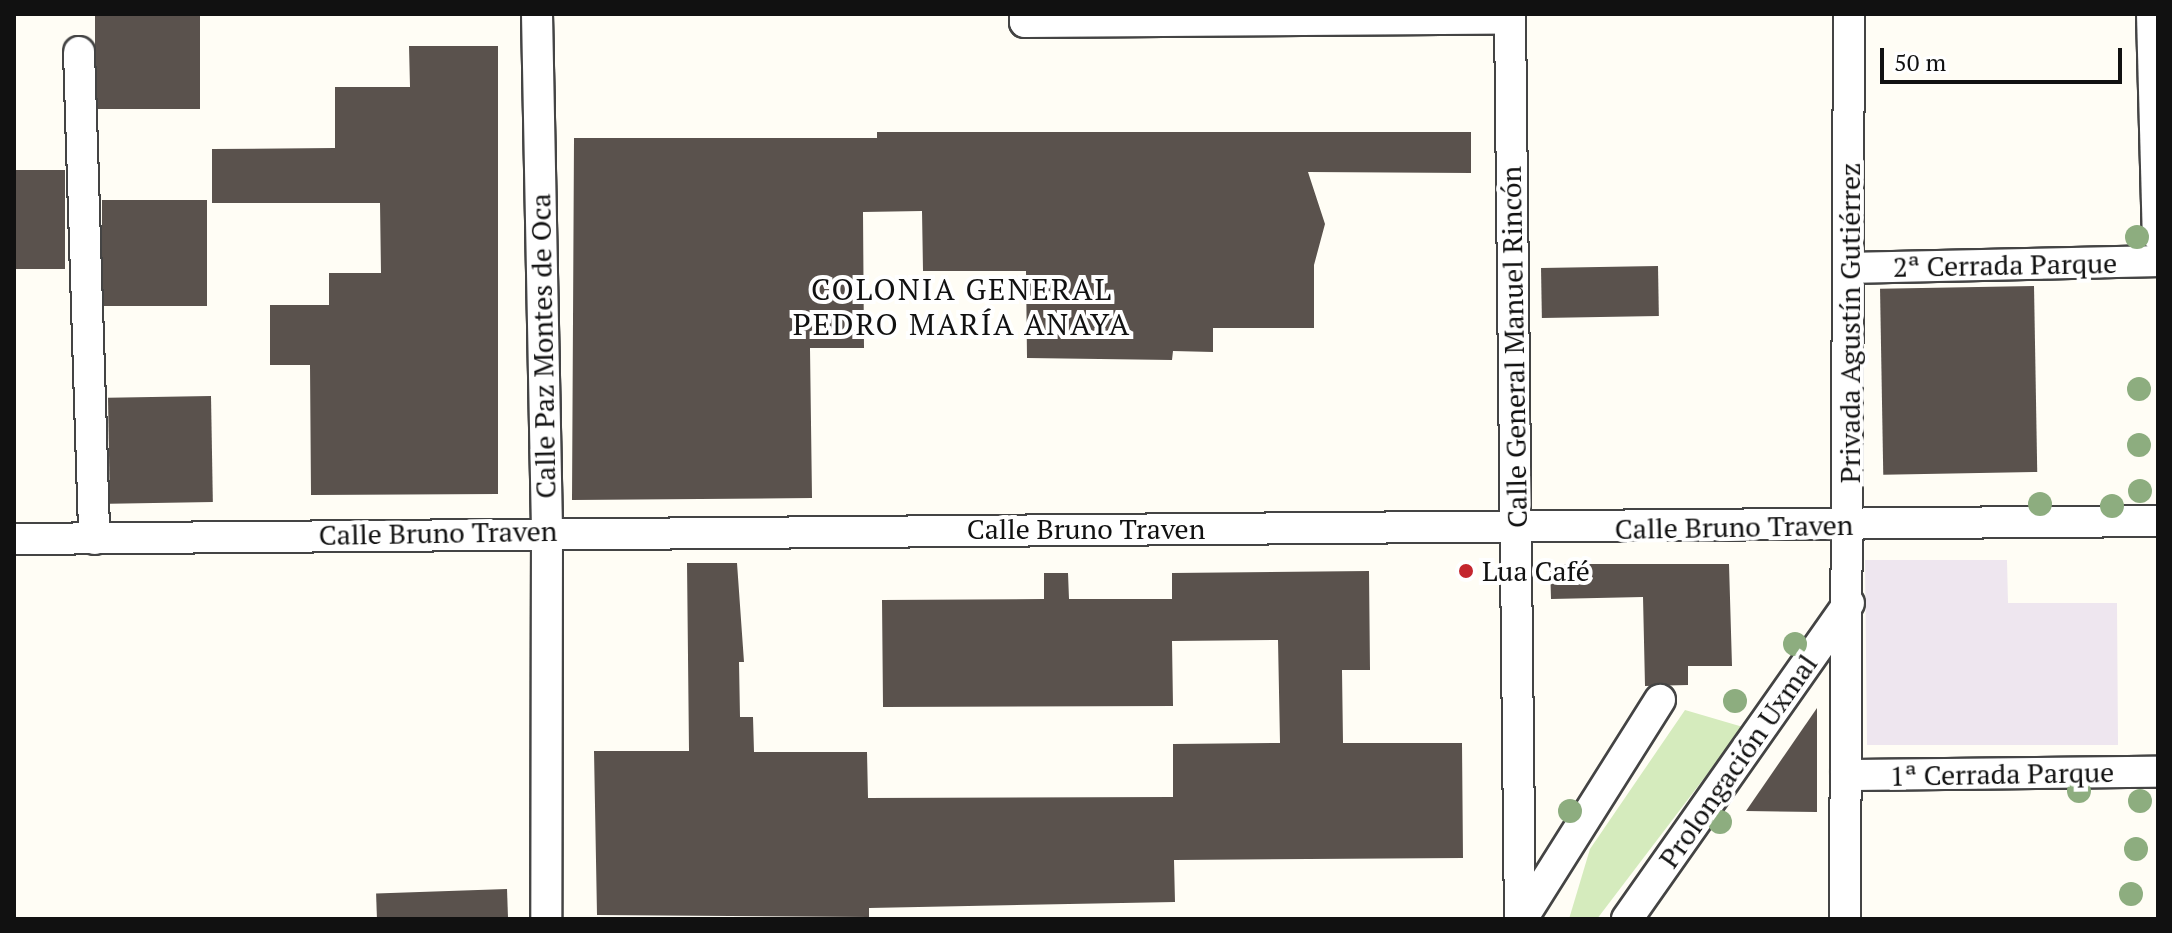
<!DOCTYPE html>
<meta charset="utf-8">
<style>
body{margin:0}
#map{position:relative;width:2172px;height:933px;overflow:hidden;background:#fffdf5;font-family:"PT Serif",serif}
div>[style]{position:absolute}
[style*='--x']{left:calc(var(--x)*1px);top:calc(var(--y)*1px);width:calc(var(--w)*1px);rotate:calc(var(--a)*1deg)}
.industrial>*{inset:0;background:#eee6ef}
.green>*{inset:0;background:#d5ebbd}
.building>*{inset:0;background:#5a524d;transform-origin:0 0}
.roads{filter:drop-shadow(2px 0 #444) drop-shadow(-2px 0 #444) drop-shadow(0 2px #444) drop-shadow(0 -2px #444)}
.street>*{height:30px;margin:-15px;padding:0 15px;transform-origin:15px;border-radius:15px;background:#fff}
.trees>*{width:24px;height:24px;margin:-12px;border-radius:50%;background:#8dad7f}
.dots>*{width:22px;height:22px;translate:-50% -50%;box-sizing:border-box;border:4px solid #fff;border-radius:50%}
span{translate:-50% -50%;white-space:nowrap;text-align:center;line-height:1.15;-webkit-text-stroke:8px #fff;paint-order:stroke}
.street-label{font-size:28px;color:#111}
.poi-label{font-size:28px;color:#111}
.left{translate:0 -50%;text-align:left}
.neighbourhood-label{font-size:30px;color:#111;letter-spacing:2px}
.frame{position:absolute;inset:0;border:16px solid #111;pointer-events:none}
.scale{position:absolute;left:1880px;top:48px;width:242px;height:36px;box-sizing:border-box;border:4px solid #111;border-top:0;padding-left:10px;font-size:24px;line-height:28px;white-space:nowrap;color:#111;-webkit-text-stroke:6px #fff;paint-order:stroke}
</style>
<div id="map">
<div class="industrial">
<div style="clip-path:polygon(1865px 560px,2007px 560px,2008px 603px,2117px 603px,2118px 745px,1867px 745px)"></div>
</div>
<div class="green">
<div style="clip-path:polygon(1685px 710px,1743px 727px,1597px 919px,1569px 919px,1590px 849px)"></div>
</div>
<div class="building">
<div style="left:95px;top:14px;width:105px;height:95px"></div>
<div style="clip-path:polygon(409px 46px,498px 46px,498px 494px,311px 495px,310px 365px,270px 365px,270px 305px,329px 305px,329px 273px,381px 273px,380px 203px,212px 203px,212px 149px,335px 148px,335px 87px,410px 87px)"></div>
<div style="clip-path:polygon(877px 132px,1471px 132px,1471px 173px,1308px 172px,1325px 224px,1314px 265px,1314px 328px,1213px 328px,1213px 352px,1173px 351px,1172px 360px,1027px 358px,1026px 271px,923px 271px,922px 211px,863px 212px,864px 348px,810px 348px,812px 498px,572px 500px,574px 138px,877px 138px)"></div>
<div style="left:14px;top:170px;width:51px;height:99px"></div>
<div style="left:102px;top:200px;width:105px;height:106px"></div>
<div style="left:1658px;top:266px;width:50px;height:117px;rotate:89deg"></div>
<div style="left:2034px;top:286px;width:186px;height:154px;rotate:89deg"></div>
<div style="left:211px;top:396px;width:106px;height:103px;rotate:89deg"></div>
<div style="clip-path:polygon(687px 563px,737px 563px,744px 662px,739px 662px,740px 717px,753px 717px,754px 752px,867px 752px,868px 798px,1173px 797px,1173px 744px,1280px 743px,1278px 640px,1172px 641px,1173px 706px,883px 707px,882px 600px,1044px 599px,1044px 573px,1068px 573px,1069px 599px,1172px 599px,1172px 573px,1369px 571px,1370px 670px,1342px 670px,1343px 743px,1462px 743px,1463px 858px,1174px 860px,1175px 902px,869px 908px,869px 917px,597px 915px,594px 751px,689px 751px)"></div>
<div style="clip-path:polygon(1550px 564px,1729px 564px,1732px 666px,1688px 666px,1688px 685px,1645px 686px,1643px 597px,1551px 599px)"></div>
<div style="clip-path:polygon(1817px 708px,1817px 812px,1746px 811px)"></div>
<div style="left:507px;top:889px;width:30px;height:131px;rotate:88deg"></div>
</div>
<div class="roads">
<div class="street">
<div style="--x:537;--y:14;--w:517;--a:88.89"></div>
<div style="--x:547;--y:531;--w:388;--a:90.1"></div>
<div style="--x:1025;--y:14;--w:8;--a:90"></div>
<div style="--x:1025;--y:22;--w:485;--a:-0.4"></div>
<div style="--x:1510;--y:14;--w:905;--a:89.37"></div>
<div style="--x:2152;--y:14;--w:222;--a:88.5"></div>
<div style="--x:79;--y:52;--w:487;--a:88.2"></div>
<div style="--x:1851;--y:268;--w:307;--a:-1.3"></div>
<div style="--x:14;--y:539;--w:2144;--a:-0.48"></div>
<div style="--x:1846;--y:775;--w:312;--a:-0.6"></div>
<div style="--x:1522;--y:919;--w:259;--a:-57.8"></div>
<div style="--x:1627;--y:919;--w:386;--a:-54.9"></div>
<div style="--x:1845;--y:919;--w:905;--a:-89.75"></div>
</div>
</div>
<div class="trees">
<div style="left:2137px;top:237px"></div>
<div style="left:2139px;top:389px"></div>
<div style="left:2139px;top:445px"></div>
<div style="left:2140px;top:491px"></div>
<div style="left:2040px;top:504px"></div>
<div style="left:2112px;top:506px"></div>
<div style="left:1795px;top:644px"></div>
<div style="left:1735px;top:701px"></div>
<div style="left:2079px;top:791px"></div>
<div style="left:2140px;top:801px"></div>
<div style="left:1570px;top:811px"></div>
<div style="left:1720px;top:822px"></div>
<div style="left:2136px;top:849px"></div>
<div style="left:2131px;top:894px"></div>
</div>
<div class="dots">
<div style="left:1466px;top:571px;background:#c4262e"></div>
</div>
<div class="street-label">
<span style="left:2005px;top:265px;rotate:-1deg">2ª Cerrada Parque</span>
<span style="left:1850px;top:323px;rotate:-90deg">Privada Agustín Gutiérrez</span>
<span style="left:543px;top:346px;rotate:-91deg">Calle Paz Montes de Oca</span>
<span style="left:1514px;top:347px;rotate:-91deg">Calle General Manuel Rincón</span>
<span style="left:1734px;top:527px;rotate:-1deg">Calle Bruno Traven</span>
<span style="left:1086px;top:529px">Calle Bruno Traven</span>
<span style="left:438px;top:533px;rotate:-1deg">Calle Bruno Traven</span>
<span style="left:1738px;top:761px;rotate:-55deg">Prolongación Uxmal</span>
<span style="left:2002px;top:774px;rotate:-1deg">1ª Cerrada Parque</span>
</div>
<div class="poi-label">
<span class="left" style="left:1482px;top:571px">Lua Café</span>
</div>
<div class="neighbourhood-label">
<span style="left:962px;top:306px">COLONIA GENERAL<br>PEDRO MARÍA ANAYA</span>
</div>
<div class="frame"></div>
<div class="scale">50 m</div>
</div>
